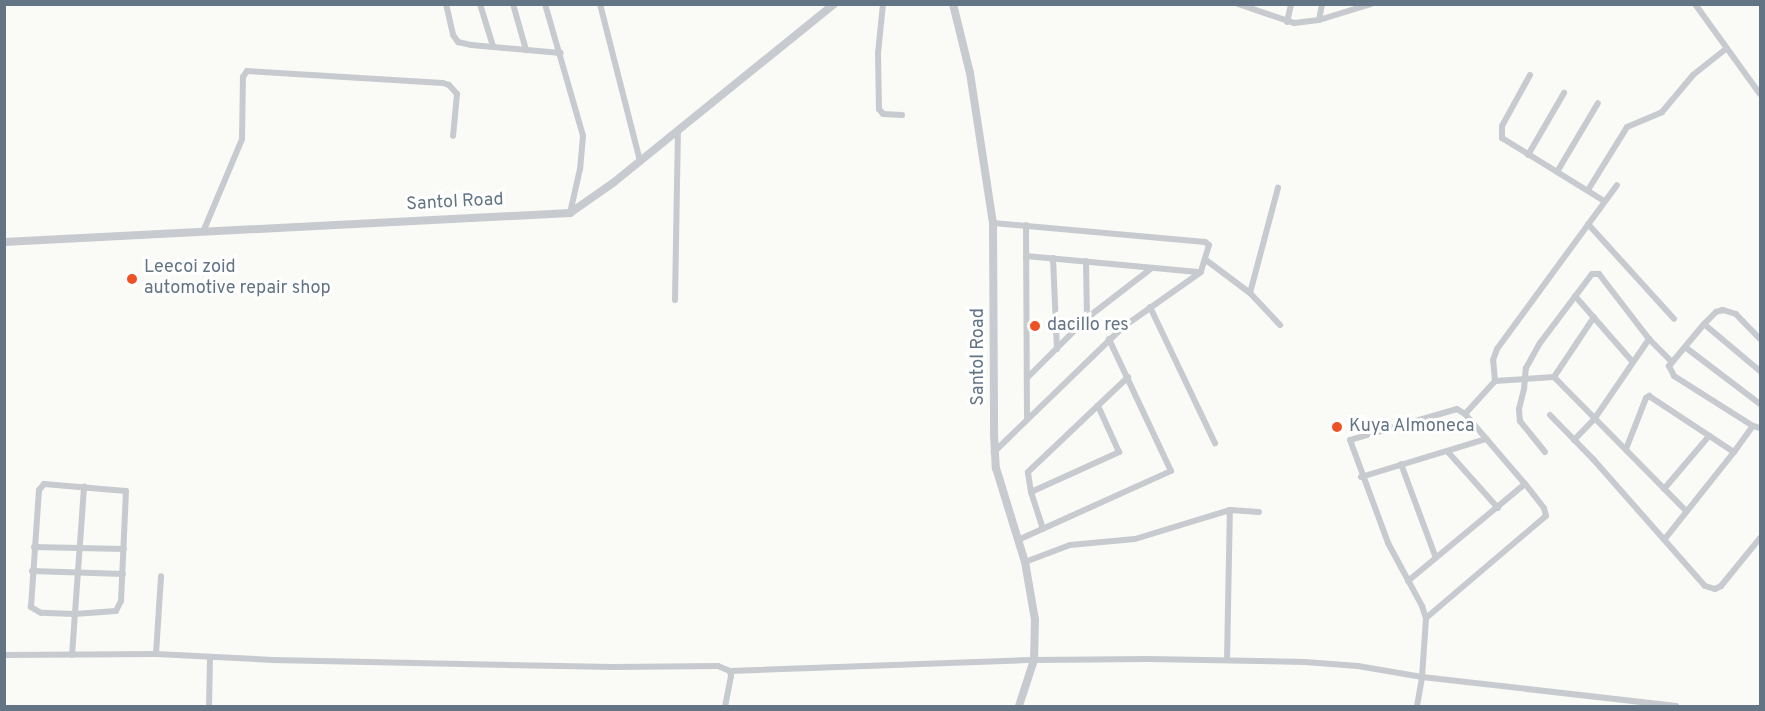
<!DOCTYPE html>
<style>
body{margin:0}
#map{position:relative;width:1765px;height:711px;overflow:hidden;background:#fafaf7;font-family:Overpass,sans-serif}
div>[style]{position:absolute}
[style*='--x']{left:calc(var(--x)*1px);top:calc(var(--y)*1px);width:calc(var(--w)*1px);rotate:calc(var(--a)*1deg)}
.minor>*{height:6px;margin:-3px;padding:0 3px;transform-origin:3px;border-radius:3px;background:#c7cbcf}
.tertiary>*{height:8px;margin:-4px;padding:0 4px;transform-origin:4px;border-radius:4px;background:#c7cbcf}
.dots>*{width:16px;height:16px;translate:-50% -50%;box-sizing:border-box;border:3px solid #fff;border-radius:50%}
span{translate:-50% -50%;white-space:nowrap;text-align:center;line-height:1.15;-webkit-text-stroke:6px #fff;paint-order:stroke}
.street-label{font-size:18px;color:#637584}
.poi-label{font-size:18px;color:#637584}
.left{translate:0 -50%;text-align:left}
.frame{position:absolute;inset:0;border:6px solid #637584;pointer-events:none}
</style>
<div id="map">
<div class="minor">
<div style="--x:446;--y:4;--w:32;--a:77"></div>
<div style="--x:453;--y:35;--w:9;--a:54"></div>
<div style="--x:458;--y:42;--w:13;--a:13"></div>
<div style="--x:471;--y:45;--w:90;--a:5.1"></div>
<div style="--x:480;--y:4;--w:44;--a:72.8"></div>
<div style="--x:513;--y:4;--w:48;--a:74.2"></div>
<div style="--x:545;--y:4;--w:137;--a:73.9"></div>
<div style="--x:583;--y:136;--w:33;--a:95"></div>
<div style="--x:580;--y:169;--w:45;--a:102.8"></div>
<div style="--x:600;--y:4;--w:162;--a:75.7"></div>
<div style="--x:883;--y:4;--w:49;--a:95.8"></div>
<div style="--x:878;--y:53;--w:56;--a:89"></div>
<div style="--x:879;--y:109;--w:6;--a:51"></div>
<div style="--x:883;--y:114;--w:19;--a:3"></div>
<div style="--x:1238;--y:4;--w:59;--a:18.7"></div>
<div style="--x:1294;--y:23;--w:25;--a:-7"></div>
<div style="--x:1319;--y:20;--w:54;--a:-17.1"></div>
<div style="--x:1695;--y:4;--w:111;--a:54.2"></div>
<div style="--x:1319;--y:20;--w:16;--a:-79"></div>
<div style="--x:1287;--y:22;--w:18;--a:-77"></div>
<div style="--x:1530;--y:75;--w:58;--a:118.8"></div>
<div style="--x:1502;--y:126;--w:12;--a:90"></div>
<div style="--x:1502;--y:138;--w:120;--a:31.7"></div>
<div style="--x:1528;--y:155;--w:72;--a:-59.9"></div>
<div style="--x:1557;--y:172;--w:80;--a:-59.3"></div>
<div style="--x:1588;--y:190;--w:74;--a:-58.2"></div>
<div style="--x:1627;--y:127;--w:38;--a:-23"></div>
<div style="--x:1662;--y:112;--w:48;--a:-50"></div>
<div style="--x:1693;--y:75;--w:43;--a:-38.5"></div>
<div style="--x:993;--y:223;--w:213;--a:5.1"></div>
<div style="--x:1205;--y:242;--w:5;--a:37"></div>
<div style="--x:1209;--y:245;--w:28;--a:107"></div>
<div style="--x:1201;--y:272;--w:95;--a:144.8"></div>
<div style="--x:1123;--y:327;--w:180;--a:135.9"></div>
<div style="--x:1588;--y:224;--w:128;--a:47.8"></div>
<div style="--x:1026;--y:225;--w:194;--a:89.7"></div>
<div style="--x:203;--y:232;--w:101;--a:-67.2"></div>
<div style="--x:242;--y:139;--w:62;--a:-89.1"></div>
<div style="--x:243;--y:77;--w:7;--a:-56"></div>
<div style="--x:247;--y:71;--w:196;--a:3.5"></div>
<div style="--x:443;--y:83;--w:6;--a:18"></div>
<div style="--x:449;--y:85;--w:12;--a:48"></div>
<div style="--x:457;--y:94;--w:42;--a:95.4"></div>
<div style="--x:1026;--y:256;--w:175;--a:5.3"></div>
<div style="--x:1053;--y:258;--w:91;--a:87.5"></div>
<div style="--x:1206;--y:260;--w:55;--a:36.9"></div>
<div style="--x:1250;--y:293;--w:44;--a:46.8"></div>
<div style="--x:1086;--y:261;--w:57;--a:89"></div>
<div style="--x:1250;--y:293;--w:109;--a:-75.1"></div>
<div style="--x:1575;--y:296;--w:86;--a:48.8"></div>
<div style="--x:675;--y:300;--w:169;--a:-89"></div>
<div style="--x:1150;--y:307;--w:151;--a:64.5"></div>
<div style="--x:1704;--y:324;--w:73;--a:40"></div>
<div style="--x:1760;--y:339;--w:35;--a:-134"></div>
<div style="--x:1736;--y:314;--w:14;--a:-163"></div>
<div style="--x:1723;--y:310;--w:7;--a:164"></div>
<div style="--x:1716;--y:312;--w:17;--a:135"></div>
<div style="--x:1704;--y:324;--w:55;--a:129.8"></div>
<div style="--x:1669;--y:366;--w:11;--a:63"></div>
<div style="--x:1674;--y:376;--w:93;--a:32.3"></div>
<div style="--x:1753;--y:426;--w:7;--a:16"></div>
<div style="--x:1685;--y:347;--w:94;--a:37.2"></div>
<div style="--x:1028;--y:377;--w:83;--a:-45"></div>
<div style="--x:1087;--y:318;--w:82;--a:-37.6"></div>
<div style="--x:1554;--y:377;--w:72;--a:-56.3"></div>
<div style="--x:1495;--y:381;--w:59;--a:-3.9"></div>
<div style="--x:1554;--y:377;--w:188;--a:45.4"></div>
<div style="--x:1465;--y:414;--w:45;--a:-47.7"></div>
<div style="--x:1495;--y:381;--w:21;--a:-95"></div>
<div style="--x:1493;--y:360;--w:12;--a:-70"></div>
<div style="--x:1497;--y:349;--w:203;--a:-53.8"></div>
<div style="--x:1550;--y:415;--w:62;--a:45.7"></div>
<div style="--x:1593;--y:459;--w:169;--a:48.6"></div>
<div style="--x:1705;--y:586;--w:10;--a:17"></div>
<div style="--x:1715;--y:589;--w:7;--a:-27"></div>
<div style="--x:1721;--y:586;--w:62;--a:-50.9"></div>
<div style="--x:1574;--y:440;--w:30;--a:-46"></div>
<div style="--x:1595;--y:418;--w:96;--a:-55.6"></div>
<div style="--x:1626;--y:449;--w:55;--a:-68.6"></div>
<div style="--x:1646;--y:398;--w:4;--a:-34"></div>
<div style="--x:1649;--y:396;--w:102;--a:33.4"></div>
<div style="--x:1734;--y:452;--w:112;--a:128.5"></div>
<div style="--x:1448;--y:452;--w:75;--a:48.2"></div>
<div style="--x:1545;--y:452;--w:40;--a:-129"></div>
<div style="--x:1520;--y:421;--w:12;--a:-95"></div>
<div style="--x:1519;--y:409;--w:21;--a:-76"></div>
<div style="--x:1524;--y:389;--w:21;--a:-85"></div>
<div style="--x:1526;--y:368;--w:29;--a:-61"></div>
<div style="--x:1540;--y:343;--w:86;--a:-53"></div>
<div style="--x:1592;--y:274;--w:7;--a:0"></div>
<div style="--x:1599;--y:274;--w:82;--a:52.4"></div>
<div style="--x:1649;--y:339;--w:33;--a:45"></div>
<div style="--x:1734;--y:452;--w:32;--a:-54"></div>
<div style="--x:1401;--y:464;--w:100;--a:69.6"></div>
<div style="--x:1361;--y:477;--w:131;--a:-16.9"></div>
<div style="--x:44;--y:484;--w:82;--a:4.9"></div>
<div style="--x:126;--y:491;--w:110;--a:92.6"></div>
<div style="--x:121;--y:601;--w:11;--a:117"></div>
<div style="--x:116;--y:611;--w:42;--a:175.9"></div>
<div style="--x:74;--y:614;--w:33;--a:-178"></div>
<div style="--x:41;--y:613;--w:12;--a:-149"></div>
<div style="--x:31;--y:607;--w:117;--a:-86.1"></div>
<div style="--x:39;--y:490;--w:8;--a:-50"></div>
<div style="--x:1664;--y:489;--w:70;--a:-49.7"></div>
<div style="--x:1031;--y:492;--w:97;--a:-24.4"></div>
<div style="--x:1119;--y:452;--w:51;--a:-114.5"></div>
<div style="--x:1043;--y:529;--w:39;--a:-108"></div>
<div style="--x:1031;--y:492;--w:20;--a:-99"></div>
<div style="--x:1028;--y:472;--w:138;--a:-43.5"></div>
<div style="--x:1018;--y:540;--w:168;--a:-24.3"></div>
<div style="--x:1171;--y:471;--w:146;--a:-115.2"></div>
<div style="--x:34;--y:547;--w:90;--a:1.3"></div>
<div style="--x:1025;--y:562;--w:48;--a:-20.7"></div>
<div style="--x:1070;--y:545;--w:65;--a:-5.3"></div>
<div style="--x:1135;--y:539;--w:99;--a:-17"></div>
<div style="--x:1230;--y:510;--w:29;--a:4"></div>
<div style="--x:32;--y:571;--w:91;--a:1.9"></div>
<div style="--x:1408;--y:581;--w:152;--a:-39.7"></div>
<div style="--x:156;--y:654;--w:78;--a:-86.3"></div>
<div style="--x:4;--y:655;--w:152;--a:-0.4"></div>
<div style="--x:156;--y:654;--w:117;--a:2.9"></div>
<div style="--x:273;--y:660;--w:340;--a:1.2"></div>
<div style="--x:613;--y:667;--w:105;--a:-0.5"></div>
<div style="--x:718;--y:666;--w:13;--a:23"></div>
<div style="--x:730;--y:671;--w:5;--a:79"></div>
<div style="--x:731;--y:676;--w:31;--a:101"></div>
<div style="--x:72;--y:655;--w:169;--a:-85.9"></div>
<div style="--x:1227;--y:660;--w:150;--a:-88.9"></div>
<div style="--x:730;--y:671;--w:304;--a:-2.1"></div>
<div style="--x:1034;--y:660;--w:115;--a:-0.5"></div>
<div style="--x:1149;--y:659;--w:156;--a:1.1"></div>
<div style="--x:1305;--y:662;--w:53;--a:4.3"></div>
<div style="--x:1358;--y:666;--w:65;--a:9.8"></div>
<div style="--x:1422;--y:677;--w:256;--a:6.5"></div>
<div style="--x:209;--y:706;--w:49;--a:-88.8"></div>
<div style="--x:1417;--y:706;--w:29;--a:-80"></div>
<div style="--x:1422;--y:677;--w:59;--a:-86.1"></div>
<div style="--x:1426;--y:618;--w:157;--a:-40.4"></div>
<div style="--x:1546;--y:516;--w:8;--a:-104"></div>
<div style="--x:1544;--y:508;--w:31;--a:-128"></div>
<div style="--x:1525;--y:484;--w:92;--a:-130.6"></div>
<div style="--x:1465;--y:414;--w:9;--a:-148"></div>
<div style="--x:1457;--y:409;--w:111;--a:163.8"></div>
<div style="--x:1350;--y:440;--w:110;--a:69.7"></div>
<div style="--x:1388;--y:543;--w:72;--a:61.6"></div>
<div style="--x:1422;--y:606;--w:13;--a:72"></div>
</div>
<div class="tertiary">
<div style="--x:953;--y:4;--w:71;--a:76.2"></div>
<div style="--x:970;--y:73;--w:152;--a:81.3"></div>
<div style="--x:993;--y:223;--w:211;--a:89.7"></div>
<div style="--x:994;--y:434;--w:34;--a:87"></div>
<div style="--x:996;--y:468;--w:98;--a:72.9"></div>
<div style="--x:1025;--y:562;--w:59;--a:80.2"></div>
<div style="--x:1035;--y:620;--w:40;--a:91.4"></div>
<div style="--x:1034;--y:660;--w:48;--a:108.1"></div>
<div style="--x:4;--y:242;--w:567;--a:-2.93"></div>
<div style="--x:570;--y:213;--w:52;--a:-34.9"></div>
<div style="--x:613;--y:183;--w:284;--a:-39"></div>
</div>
<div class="dots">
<div style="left:132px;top:279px;background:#ee5123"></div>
<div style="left:1035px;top:326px;background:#ee5123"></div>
<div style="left:1337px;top:427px;background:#ee5123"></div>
</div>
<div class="street-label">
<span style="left:455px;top:203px;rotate:-3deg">Santol Road</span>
<span style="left:979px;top:357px;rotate:-90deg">Santol Road</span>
</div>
<div class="poi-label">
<span class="left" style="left:144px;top:279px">Leecoi zoid<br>automotive repair shop</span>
<span class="left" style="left:1047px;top:326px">dacillo res</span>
<span class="left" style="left:1349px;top:427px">Kuya Almoneca</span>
</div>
<div class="frame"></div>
</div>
